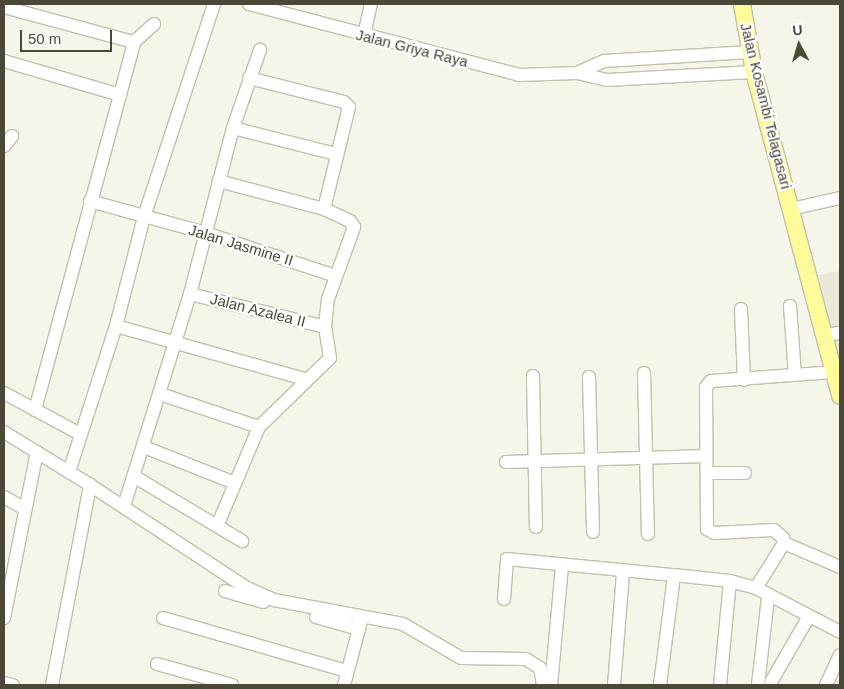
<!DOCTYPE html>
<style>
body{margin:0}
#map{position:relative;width:844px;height:689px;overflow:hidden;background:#f6f5ea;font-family:Arial,sans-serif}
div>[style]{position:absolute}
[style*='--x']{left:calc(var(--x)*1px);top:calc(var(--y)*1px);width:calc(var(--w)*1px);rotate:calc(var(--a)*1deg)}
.residential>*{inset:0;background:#eae9d8}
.roads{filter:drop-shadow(1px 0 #c2c0ac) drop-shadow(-1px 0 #c2c0ac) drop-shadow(0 1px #c2c0ac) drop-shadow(0 -1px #c2c0ac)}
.minor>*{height:12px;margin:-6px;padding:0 6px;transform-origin:6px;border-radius:6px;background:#fff}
.major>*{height:16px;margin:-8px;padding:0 8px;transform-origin:8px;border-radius:8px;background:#fffb9a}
span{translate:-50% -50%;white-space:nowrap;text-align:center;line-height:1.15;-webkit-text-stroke:4.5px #fff;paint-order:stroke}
.street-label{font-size:15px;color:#4b4838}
.frame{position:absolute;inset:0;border:5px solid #4b4838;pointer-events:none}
.north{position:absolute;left:774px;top:20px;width:50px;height:50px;-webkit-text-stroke:4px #fff;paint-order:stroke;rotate:354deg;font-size:14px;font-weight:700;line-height:20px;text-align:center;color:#4b4838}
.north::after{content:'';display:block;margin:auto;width:18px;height:22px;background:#4b4838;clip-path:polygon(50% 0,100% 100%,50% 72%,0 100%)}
.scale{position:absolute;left:20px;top:30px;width:92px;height:22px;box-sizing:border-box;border:2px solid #4b4838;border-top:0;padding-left:6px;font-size:15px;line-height:18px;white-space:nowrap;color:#4b4838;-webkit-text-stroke:4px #fff;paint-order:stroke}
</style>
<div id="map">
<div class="residential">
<div style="clip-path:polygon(840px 271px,840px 360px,818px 275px)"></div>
</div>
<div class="roads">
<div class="minor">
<div style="--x:249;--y:4;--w:279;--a:14.7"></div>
<div style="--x:519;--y:75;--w:58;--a:-2"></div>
<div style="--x:577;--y:73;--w:30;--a:-24"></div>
<div style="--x:604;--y:61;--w:146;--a:-3.5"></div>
<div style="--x:4;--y:7;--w:135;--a:15.1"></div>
<div style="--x:364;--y:36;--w:33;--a:-78"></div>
<div style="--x:4;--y:61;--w:121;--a:16.3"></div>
<div style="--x:577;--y:73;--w:31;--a:13"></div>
<div style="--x:607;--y:80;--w:147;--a:-3.1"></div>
<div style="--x:249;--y:78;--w:98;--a:14.2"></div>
<div style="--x:344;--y:102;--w:7;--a:45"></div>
<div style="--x:349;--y:107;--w:105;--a:103.8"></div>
<div style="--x:233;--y:128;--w:106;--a:14.2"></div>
<div style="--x:4;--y:146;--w:13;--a:-51"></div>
<div style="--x:90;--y:201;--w:119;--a:15.5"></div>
<div style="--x:205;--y:233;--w:138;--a:18.2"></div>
<div style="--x:791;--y:209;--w:50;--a:-12.7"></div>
<div style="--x:190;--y:294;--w:139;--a:13.7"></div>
<div style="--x:790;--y:306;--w:69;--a:85.9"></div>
<div style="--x:741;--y:309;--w:71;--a:87.6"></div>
<div style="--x:116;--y:326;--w:196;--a:15.7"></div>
<div style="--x:823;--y:335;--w:17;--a:-7"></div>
<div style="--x:644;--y:373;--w:161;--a:88.6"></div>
<div style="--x:533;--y:376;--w:151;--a:88.9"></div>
<div style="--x:589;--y:377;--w:155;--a:88.5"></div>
<div style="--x:4;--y:393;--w:86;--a:28.3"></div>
<div style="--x:160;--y:394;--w:104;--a:18.4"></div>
<div style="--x:35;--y:410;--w:381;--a:-74.9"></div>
<div style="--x:134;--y:42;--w:27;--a:-42"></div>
<div style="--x:4;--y:432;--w:101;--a:31.6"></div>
<div style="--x:90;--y:485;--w:186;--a:33.3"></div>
<div style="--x:245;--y:587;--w:32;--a:24"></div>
<div style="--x:274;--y:600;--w:131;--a:10.5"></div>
<div style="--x:403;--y:624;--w:67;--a:30.4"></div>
<div style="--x:461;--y:658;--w:65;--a:0.9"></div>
<div style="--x:526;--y:659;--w:17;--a:33"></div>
<div style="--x:540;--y:668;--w:17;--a:80"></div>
<div style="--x:144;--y:447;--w:98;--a:21.6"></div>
<div style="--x:506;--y:462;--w:200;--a:-1.7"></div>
<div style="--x:69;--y:472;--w:153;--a:-72.2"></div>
<div style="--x:116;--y:326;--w:113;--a:-75.6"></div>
<div style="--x:144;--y:217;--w:224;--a:-71.8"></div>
<div style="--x:707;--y:473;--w:38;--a:0"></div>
<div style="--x:135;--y:477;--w:125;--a:30.9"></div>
<div style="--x:4;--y:497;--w:23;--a:29"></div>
<div style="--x:124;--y:506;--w:222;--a:-72.7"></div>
<div style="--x:190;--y:294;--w:171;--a:-75.5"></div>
<div style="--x:233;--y:128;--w:83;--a:-70.9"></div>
<div style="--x:218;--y:524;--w:105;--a:-67.1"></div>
<div style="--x:259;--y:427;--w:99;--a:-44.2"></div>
<div style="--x:330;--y:358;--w:31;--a:-99"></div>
<div style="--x:325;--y:327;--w:28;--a:-84"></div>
<div style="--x:328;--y:299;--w:77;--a:-70.1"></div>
<div style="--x:354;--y:227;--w:7;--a:-124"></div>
<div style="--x:350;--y:221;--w:29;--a:-155"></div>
<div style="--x:324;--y:209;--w:109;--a:-165.1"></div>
<div style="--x:784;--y:543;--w:61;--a:23.2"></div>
<div style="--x:756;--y:588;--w:53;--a:-58.1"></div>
<div style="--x:784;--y:543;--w:5;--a:-101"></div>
<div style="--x:783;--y:538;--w:12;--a:-138"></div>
<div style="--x:774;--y:530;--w:60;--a:177.1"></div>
<div style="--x:714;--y:533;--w:8;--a:-150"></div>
<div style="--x:707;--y:529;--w:142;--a:-90.4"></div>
<div style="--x:706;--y:387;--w:8;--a:-50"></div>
<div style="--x:711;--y:381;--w:122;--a:-4.2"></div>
<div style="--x:225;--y:591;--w:40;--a:16"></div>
<div style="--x:504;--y:599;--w:40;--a:-85.7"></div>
<div style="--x:507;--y:559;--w:168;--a:5.5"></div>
<div style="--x:674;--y:575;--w:56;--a:6.1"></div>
<div style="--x:730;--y:581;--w:27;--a:15"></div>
<div style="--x:756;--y:588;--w:95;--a:27.6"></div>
<div style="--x:316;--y:617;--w:45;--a:15.6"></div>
<div style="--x:359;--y:629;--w:12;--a:-76"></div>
<div style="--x:4;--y:618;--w:169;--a:-78.8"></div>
<div style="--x:163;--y:618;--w:191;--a:16.1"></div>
<div style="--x:157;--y:664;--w:78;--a:15.6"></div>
<div style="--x:771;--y:682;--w:74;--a:-60"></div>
<div style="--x:4;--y:683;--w:9;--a:13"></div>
<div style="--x:52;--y:685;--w:204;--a:-79.2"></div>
<div style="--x:344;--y:685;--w:58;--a:-75"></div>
<div style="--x:551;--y:685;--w:120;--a:-84.7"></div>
<div style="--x:614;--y:685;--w:113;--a:-85.4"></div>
<div style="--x:660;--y:685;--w:111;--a:-82.7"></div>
<div style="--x:720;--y:685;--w:104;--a:-84.5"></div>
<div style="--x:758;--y:685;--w:89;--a:-83.5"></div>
<div style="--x:826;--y:685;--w:33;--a:-65"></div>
</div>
<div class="major">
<div style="--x:742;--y:4;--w:69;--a:80"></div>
<div style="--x:754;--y:72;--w:335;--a:75.1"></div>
</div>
</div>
<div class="street-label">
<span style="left:412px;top:48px;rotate:14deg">Jalan Griya Raya</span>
<span style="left:766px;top:106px;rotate:76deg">Jalan Kosambi Telagasari</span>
<span style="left:241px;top:245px;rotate:17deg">Jalan Jasmine II</span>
<span style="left:258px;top:310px;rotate:14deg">Jalan Azalea II</span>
</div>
<div class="frame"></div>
<div class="north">U</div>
<div class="scale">50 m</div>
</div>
